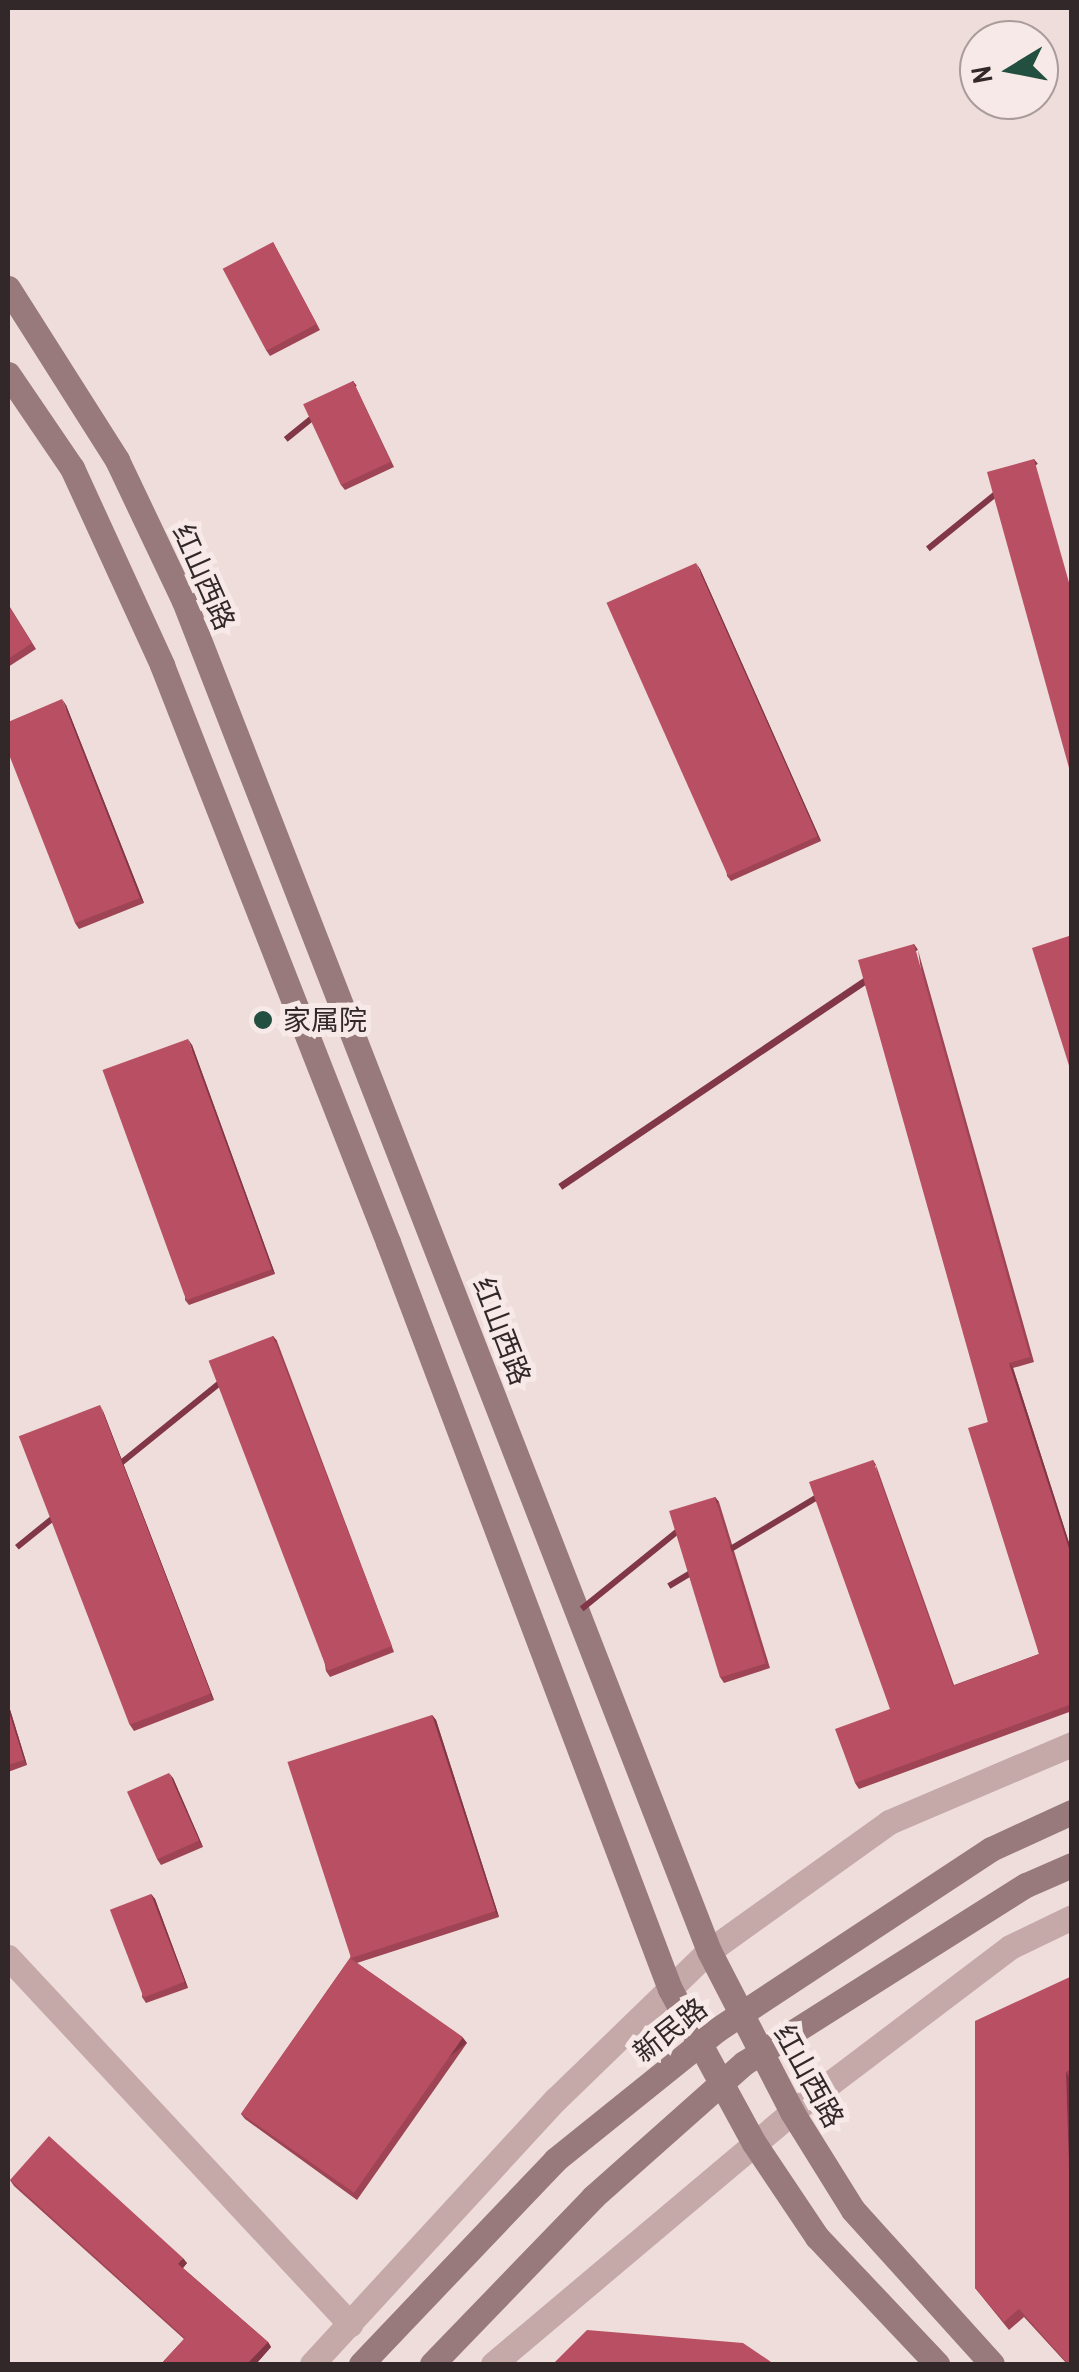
<!DOCTYPE html>
<meta charset="utf-8">
<style>
body{margin:0}
#map{position:relative;width:1079px;height:2372px;overflow:hidden;background:#eedddb;font-family:"Archivo Narrow","Noto Sans SC",sans-serif}
div>[style]{position:absolute}
[style*='--x']{left:calc(var(--x)*1px);top:calc(var(--y)*1px);width:calc(var(--w)*1px);rotate:calc(var(--a)*1deg)}
.minor>*{height:25px;margin:-12.5px;padding:0 12.5px;transform-origin:12.5px;border-radius:12.5px;background:#c5a9a8}
.tertiary>*{height:25px;margin:-12.5px;padding:0 12.5px;transform-origin:12.5px;border-radius:12.5px;background:#c5a9a8}
.secondary>*{height:25px;margin:-12.5px;padding:0 12.5px;transform-origin:12.5px;border-radius:12.5px;background:#987a7c}
.secondary-bridge>*{height:25px;margin:-12.5px;padding:0 12.5px;transform-origin:12.5px;border-radius:12.5px;background:#987a7c}
.wall>*{inset:0;background:#9e4454}
.shaded-wall>*{inset:0;background:#813745;transform-origin:0 0}
.building>*{inset:0;background:#b84f62;transform-origin:0 0}
.dots>*{width:28px;height:28px;translate:-50% -50%;box-sizing:border-box;border:5px solid #f7e9e7;border-radius:50%}
span{translate:-50% -50%;white-space:nowrap;text-align:center;line-height:1.15;-webkit-text-stroke:10px #f7e9e7;paint-order:stroke}
.street-label{font-size:28px;color:#332829}
.poi-label{font-size:28px;color:#332829}
.left{translate:0 -50%;text-align:left}
.frame{position:absolute;inset:0;border:10px solid #332829;pointer-events:none}
.north{position:absolute;left:959px;top:20px;width:100px;height:100px;box-sizing:border-box;background:#f7e9e7;border:2px solid #a99c9b;border-radius:50%;rotate:260deg;font-size:28px;font-weight:700;line-height:40px;text-align:center;color:#332829}
.north::after{content:'';display:block;margin:auto;width:35px;height:45px;background:#224f3f;clip-path:polygon(50% 0,100% 100%,50% 72%,0 100%)}
</style>
<div id="map">
<div class="minor">
<div style="--x:8;--y:1957;--w:502;--a:47.02"></div>
</div>
<div class="tertiary">
<div style="--x:312;--y:2364;--w:359;--a:-47.4"></div>
<div style="--x:555;--y:2100;--w:214;--a:-44.1"></div>
<div style="--x:709;--y:1951;--w:221;--a:-35.6"></div>
<div style="--x:889;--y:1822;--w:199;--a:-23.1"></div>
<div style="--x:493;--y:2364;--w:391;--a:-40.1"></div>
<div style="--x:792;--y:2112;--w:273;--a:-37.1"></div>
<div style="--x:1010;--y:1947;--w:69;--a:-25.8"></div>
</div>
<div class="secondary">
<div style="--x:8;--y:288;--w:204;--a:57.6"></div>
<div style="--x:117;--y:460;--w:156;--a:64.6"></div>
<div style="--x:184;--y:601;--w:1448;--a:68.75"></div>
<div style="--x:709;--y:1951;--w:181;--a:62.7"></div>
<div style="--x:792;--y:2112;--w:115;--a:58.1"></div>
<div style="--x:853;--y:2210;--w:207;--a:47.9"></div>
<div style="--x:8;--y:374;--w:114;--a:55.8"></div>
<div style="--x:72;--y:468;--w:217;--a:65.4"></div>
<div style="--x:162;--y:665;--w:620;--a:68.61"></div>
<div style="--x:388;--y:1242;--w:798;--a:69.32"></div>
<div style="--x:670;--y:1989;--w:175;--a:61.4"></div>
<div style="--x:754;--y:2143;--w:113;--a:56.2"></div>
<div style="--x:817;--y:2237;--w:175;--a:46.6"></div>
</div>
<div class="secondary-bridge">
<div style="--x:361;--y:2364;--w:282;--a:-46.4"></div>
<div style="--x:555;--y:2160;--w:209;--a:-38.8"></div>
<div style="--x:718;--y:2029;--w:327;--a:-33.4"></div>
<div style="--x:991;--y:1849;--w:89;--a:-24.6"></div>
<div style="--x:432;--y:2364;--w:232;--a:-46"></div>
<div style="--x:593;--y:2197;--w:202;--a:-41.6"></div>
<div style="--x:744;--y:2063;--w:333;--a:-32.3"></div>
<div style="--x:1026;--y:1885;--w:50;--a:-23.5"></div>
</div>
<div class="wall">
<div style="clip-path:polygon(273px 242px,320px 330px,270px 356px,266px 350px)"></div>
<div style="clip-path:polygon(353px 381px,394px 467px,345px 490px,341px 485px)"></div>
<div style="clip-path:polygon(700px 569px,821px 841px,731px 881px,727px 876px)"></div>
<div style="clip-path:polygon(8px 604px,36px 649px,8px 667px)"></div>
<div style="clip-path:polygon(66px 705px,144px 903px,79px 929px,75px 923px)"></div>
<div style="clip-path:polygon(918px 950px,1034px 1362px,1013px 1368px,1072px 1552px,1072px 1711px,859px 1789px,855px 1783px,890px 1709px,876px 1465px,954px 1685px,1039px 1654px,988px 1422px)"></div>
<div style="clip-path:polygon(192px 1045px,275px 1274px,189px 1305px,185px 1300px)"></div>
<div style="clip-path:polygon(273px 1336px,277px 1341px,394px 1652px,330px 1677px,326px 1671px)"></div>
<div style="clip-path:polygon(103px 1411px,214px 1700px,134px 1731px,130px 1725px)"></div>
<div style="clip-path:polygon(715px 1497px,719px 1502px,770px 1668px,724px 1683px,720px 1677px)"></div>
<div style="clip-path:polygon(8px 1703px,27px 1765px,8px 1772px)"></div>
<div style="clip-path:polygon(432px 1715px,436px 1720px,499px 1917px,357px 1963px,463px 2038px,467px 2043px,357px 2200px,245px 2119px,241px 2114px,350px 1958px)"></div>
<div style="clip-path:polygon(173px 1778px,203px 1847px,161px 1865px,157px 1859px)"></div>
<div style="clip-path:polygon(151px 1894px,155px 1899px,188px 1988px,146px 2003px,142px 1997px)"></div>
<div style="clip-path:polygon(1072px 1976px,1072px 2364px,1067px 2364px,1024px 2317px,1009px 2330px,975px 2288px)"></div>
<div style="clip-path:polygon(10px 2180px,187px 2263px,183px 2268px,268px 2342px,271px 2347px,256px 2364px,161px 2364px,184px 2339px,14px 2186px)"></div>
</div>
<div class="shaded-wall">
<div style="left:353px;top:381px;width:6px;height:89px;rotate:51deg"></div>
<div style="left:1034px;top:459px;width:6px;height:139px;rotate:51deg"></div>
<div style="clip-path:polygon(696px 563px,700px 569px,821px 841px,817px 836px)"></div>
<div style="clip-path:polygon(62px 699px,66px 705px,144px 903px,140px 898px)"></div>
<div style="left:914px;top:944px;width:7px;height:429px;rotate:56deg"></div>
<div style="clip-path:polygon(188px 1039px,192px 1045px,275px 1274px,271px 1269px)"></div>
<div style="left:273px;top:1336px;width:6px;height:332px;rotate:51deg"></div>
<div style="clip-path:polygon(1009px 1363px,1013px 1368px,1072px 1552px,1072px 1558px)"></div>
<div style="clip-path:polygon(100px 1405px,103px 1411px,214px 1700px,210px 1694px)"></div>
<div style="left:873px;top:1460px;width:6px;height:240px;rotate:59deg"></div>
<div style="left:715px;top:1497px;width:6px;height:174px;rotate:51deg"></div>
<div style="clip-path:polygon(8px 1703px,27px 1765px,24px 1760px,8px 1709px)"></div>
<div style="clip-path:polygon(432px 1715px,436px 1720px,499px 1917px,495px 1911px)"></div>
<div style="clip-path:polygon(169px 1773px,173px 1778px,203px 1847px,199px 1841px)"></div>
<div style="clip-path:polygon(151px 1894px,155px 1899px,188px 1988px,184px 1982px)"></div>
<div style="left:463px;top:2038px;width:6px;height:191px;rotate:51deg"></div>
<div style="clip-path:polygon(1066px 2072px,1071px 2080px,1072px 2264px)"></div>
<div style="clip-path:polygon(183px 2258px,187px 2263px,182px 2269px,178px 2264px)"></div>
<div style="clip-path:polygon(268px 2342px,271px 2347px,256px 2364px,247px 2364px)"></div>
</div>
<div class="building">
<div style="left:273px;top:242px;width:93px;height:57px;rotate:62deg"></div>
<div style="left:353px;top:381px;width:89px;height:55px;rotate:65deg"></div>
<div style="clip-path:polygon(1034px 459px,1072px 593px,1071px 775px,987px 472px)"></div>
<div style="left:696px;top:563px;width:299px;height:98px;rotate:66deg"></div>
<div style="clip-path:polygon(8px 605px,32px 643px,8px 659px)"></div>
<div style="clip-path:polygon(62px 699px,140px 898px,75px 923px,8px 752px,8px 722px)"></div>
<div style="clip-path:polygon(1072px 935px,1072px 1075px,1032px 948px)"></div>
<div style="clip-path:polygon(914px 944px,1030px 1357px,1009px 1363px,1072px 1558px,1072px 1704px,855px 1783px,835px 1729px,890px 1709px,809px 1482px,873px 1460px,953px 1686px,1039px 1654px,968px 1428px,988px 1422px,858px 960px)"></div>
<div style="left:188px;top:1039px;width:245px;height:91px;rotate:70deg"></div>
<div style="left:273px;top:1336px;width:332px;height:69px;rotate:69deg"></div>
<div style="left:100px;top:1405px;width:309px;height:87px;rotate:69deg"></div>
<div style="left:715px;top:1497px;width:174px;height:48px;rotate:73deg"></div>
<div style="clip-path:polygon(8px 1709px,24px 1760px,8px 1765px)"></div>
<div style="left:432px;top:1715px;width:206px;height:152px;rotate:72deg"></div>
<div style="left:169px;top:1773px;width:74px;height:46px;rotate:66deg"></div>
<div style="left:151px;top:1894px;width:94px;height:44px;rotate:69deg"></div>
<div style="left:350px;top:1958px;width:138px;height:190px;rotate:35deg"></div>
<div style="clip-path:polygon(1072px 1976px,1072px 2068px,1066px 2072px,1072px 2264px,1072px 2364px,1068px 2364px,1019px 2309px,1004px 2322px,975px 2288px,975px 2021px)"></div>
<div style="clip-path:polygon(49px 2136px,183px 2258px,178px 2264px,268px 2342px,247px 2364px,161px 2364px,185px 2338px,10px 2180px)"></div>
<div style="clip-path:polygon(587px 2330px,743px 2343px,774px 2364px,553px 2364px)"></div>
</div>
<div class="dots">
<div style="left:263px;top:1020px;background:#224f3f"></div>
</div>
<div class="street-label">
<span style="left:204px;top:577px;rotate:66deg">红山西路</span>
<span style="left:502px;top:1331px;rotate:69deg">红山西路</span>
<span style="left:670px;top:2030px;rotate:-38deg">新民路</span>
<span style="left:809px;top:2076px;rotate:61deg">红山西路</span>
</div>
<div class="poi-label">
<span class="left" style="left:283px;top:1020px">家属院</span>
</div>
<div class="frame"></div>
<div class="north">N</div>
</div>
